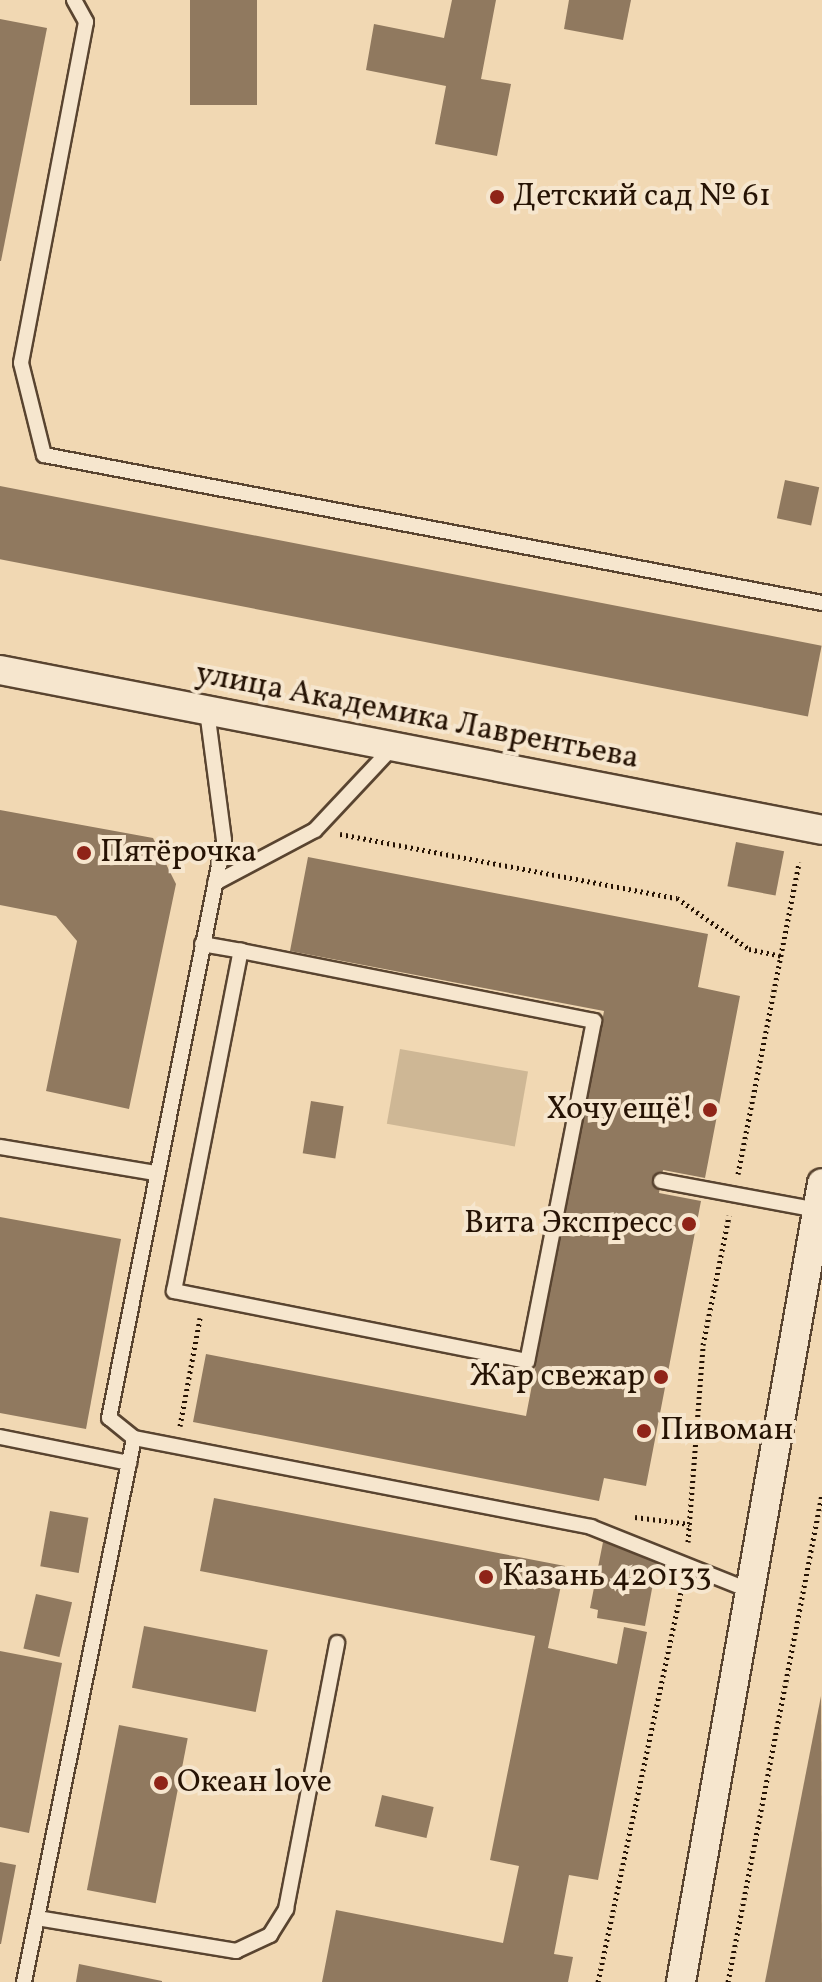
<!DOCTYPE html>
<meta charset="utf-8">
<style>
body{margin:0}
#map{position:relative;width:822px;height:1982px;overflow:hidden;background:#f1d8b3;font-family:Vollkorn,serif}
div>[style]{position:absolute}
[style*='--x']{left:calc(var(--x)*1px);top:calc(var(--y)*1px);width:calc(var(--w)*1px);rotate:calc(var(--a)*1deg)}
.green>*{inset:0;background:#ceb795;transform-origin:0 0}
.building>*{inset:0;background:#90795f;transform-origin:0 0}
.path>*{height:5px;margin-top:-2.5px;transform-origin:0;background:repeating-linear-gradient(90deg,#261304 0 2px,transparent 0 6px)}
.roads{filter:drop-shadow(2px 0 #594430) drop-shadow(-2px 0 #594430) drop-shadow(0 2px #594430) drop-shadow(0 -2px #594430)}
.lane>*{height:14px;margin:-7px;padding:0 7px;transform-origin:7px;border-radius:7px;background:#f6e6ce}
.street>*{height:28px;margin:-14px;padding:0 14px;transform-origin:14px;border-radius:14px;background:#f6e6ce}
.dots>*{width:22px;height:22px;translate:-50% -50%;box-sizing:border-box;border:4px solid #f6e6ce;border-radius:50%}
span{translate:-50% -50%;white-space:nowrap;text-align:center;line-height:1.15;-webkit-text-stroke:8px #f6e6ce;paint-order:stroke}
.poi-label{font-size:32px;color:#261304}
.left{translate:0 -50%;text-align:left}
.right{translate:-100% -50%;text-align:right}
.street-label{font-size:32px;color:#261304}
</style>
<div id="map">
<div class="green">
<div style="left:400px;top:1049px;width:130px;height:76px;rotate:10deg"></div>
</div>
<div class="building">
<div style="left:190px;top:0;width:67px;height:105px"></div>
<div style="clip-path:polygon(452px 0,496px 0,481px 79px,511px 84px,497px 156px,435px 144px,446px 86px,366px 70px,374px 24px,444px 38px)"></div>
<div style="clip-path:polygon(569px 0,631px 0,623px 40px,564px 29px)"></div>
<div style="clip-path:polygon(0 19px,47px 28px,1px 261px,0 261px)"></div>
<div style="left:785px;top:480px;width:35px;height:39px;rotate:12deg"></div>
<div style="left:0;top:486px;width:837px;height:72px;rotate:11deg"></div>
<div style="clip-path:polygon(0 810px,153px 838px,176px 884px,129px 1109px,46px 1091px,77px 941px,56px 916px,0 905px)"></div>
<div style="left:736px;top:842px;width:49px;height:45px;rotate:11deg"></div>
<div style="clip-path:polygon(308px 857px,708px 934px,698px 987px,740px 996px,705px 1178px,663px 1170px,659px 1193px,701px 1201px,646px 1486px,604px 1478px,599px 1501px,193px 1422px,206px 1354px,526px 1416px,604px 1011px,290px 951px)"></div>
<div style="left:311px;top:1101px;width:33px;height:53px;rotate:9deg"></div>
<div style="clip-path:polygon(0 1217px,121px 1239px,86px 1429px,0 1413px)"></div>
<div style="clip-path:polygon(214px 1498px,565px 1566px,548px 1648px,617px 1664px,624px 1627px,647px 1632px,598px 1880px,569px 1875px,554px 1954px,573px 1957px,568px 1982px,322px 1982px,336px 1910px,503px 1943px,519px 1866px,490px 1860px,535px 1636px,200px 1571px)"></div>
<div style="left:50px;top:1511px;width:39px;height:56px;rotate:10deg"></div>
<div style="clip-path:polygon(603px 1542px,658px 1557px,645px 1626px,597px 1618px,598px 1610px,590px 1608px)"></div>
<div style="left:36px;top:1594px;width:37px;height:56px;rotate:13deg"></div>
<div style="left:144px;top:1626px;width:126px;height:63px;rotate:11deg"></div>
<div style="clip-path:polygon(0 1651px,62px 1663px,29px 1833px,0 1827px)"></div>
<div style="clip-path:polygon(821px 1696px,822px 1982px,765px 1982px)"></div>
<div style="left:119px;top:1725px;width:70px;height:168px;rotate:11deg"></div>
<div style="left:382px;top:1795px;width:53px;height:32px;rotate:13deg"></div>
<div style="clip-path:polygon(0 1862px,16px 1865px,1px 1944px,0 1944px)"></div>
<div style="clip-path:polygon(79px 1964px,162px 1981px,162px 1982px,76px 1982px)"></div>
</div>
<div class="path">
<div style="--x:340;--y:834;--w:343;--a:10.8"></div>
<div style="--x:677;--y:898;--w:88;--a:35.3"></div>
<div style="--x:749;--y:949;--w:33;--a:12"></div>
<div style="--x:738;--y:1174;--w:318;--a:-78.9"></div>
<div style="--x:180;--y:1426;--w:110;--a:-79.5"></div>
<div style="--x:635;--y:1517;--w:55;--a:7.3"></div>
<div style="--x:688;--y:1542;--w:198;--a:-85.6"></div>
<div style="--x:703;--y:1345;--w:132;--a:-78.6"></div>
<div style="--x:598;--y:1982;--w:403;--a:-78"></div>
<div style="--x:728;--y:1982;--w:498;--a:-79.1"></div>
</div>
<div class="roads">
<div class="lane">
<div style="--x:74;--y:0;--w:25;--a:61"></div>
<div style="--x:86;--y:22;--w:347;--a:100.8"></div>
<div style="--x:21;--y:363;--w:95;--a:76"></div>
<div style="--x:44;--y:455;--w:792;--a:10.77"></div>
<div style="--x:215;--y:883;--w:113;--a:-27.9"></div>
<div style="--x:315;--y:830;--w:114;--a:-46.8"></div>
<div style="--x:202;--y:944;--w:40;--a:10"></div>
<div style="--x:241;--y:951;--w:360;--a:11.2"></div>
<div style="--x:594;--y:1021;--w:347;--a:101.1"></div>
<div style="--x:527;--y:1361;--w:360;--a:-168.8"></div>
<div style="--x:174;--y:1291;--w:347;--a:-78.9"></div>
<div style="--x:0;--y:1147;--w:158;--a:9.5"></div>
<div style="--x:661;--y:1181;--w:159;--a:10.5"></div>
<div style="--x:0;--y:1437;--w:132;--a:11.4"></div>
<div style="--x:134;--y:1438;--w:32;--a:-141"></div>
<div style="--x:109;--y:1418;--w:589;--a:-78.75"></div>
<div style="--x:224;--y:840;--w:131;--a:-97.5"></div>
<div style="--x:37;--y:1918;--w:202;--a:9.4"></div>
<div style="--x:236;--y:1951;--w:38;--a:-25"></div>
<div style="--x:270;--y:1935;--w:31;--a:-58"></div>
<div style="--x:286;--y:1909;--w:271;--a:-79.1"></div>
<div style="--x:24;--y:1982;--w:555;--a:-78.57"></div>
<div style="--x:134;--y:1438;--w:466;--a:11"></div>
<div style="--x:591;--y:1527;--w:172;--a:21.8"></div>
</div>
<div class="street">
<div style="--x:0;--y:670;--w:837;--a:11.01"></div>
<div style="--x:681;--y:1982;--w:811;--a:-79.99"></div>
</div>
</div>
<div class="dots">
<div style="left:497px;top:197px;background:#8f2418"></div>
<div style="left:84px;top:853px;background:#8f2418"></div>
<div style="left:710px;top:1110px;background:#8f2418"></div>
<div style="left:689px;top:1224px;background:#8f2418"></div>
<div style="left:661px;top:1377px;background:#8f2418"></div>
<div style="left:644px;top:1431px;background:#8f2418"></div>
<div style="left:486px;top:1577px;background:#8f2418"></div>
<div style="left:161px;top:1783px;background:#8f2418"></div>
</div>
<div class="poi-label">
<span class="left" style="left:513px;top:197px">Детский сад № 61</span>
<span class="left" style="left:100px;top:853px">Пятёрочка</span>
<span class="right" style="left:694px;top:1110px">Хочу ещё!</span>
<span class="right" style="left:673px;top:1224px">Вита Экспресс</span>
<span class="right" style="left:645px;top:1377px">Жар свежар</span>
<span class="left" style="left:660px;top:1431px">Пивоман</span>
<span class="left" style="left:502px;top:1577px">Казань 420133</span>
<span class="left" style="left:177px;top:1783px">Океан love</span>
</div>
<div class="street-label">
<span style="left:417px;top:717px;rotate:11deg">улица Академика Лаврентьева</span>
</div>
</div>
